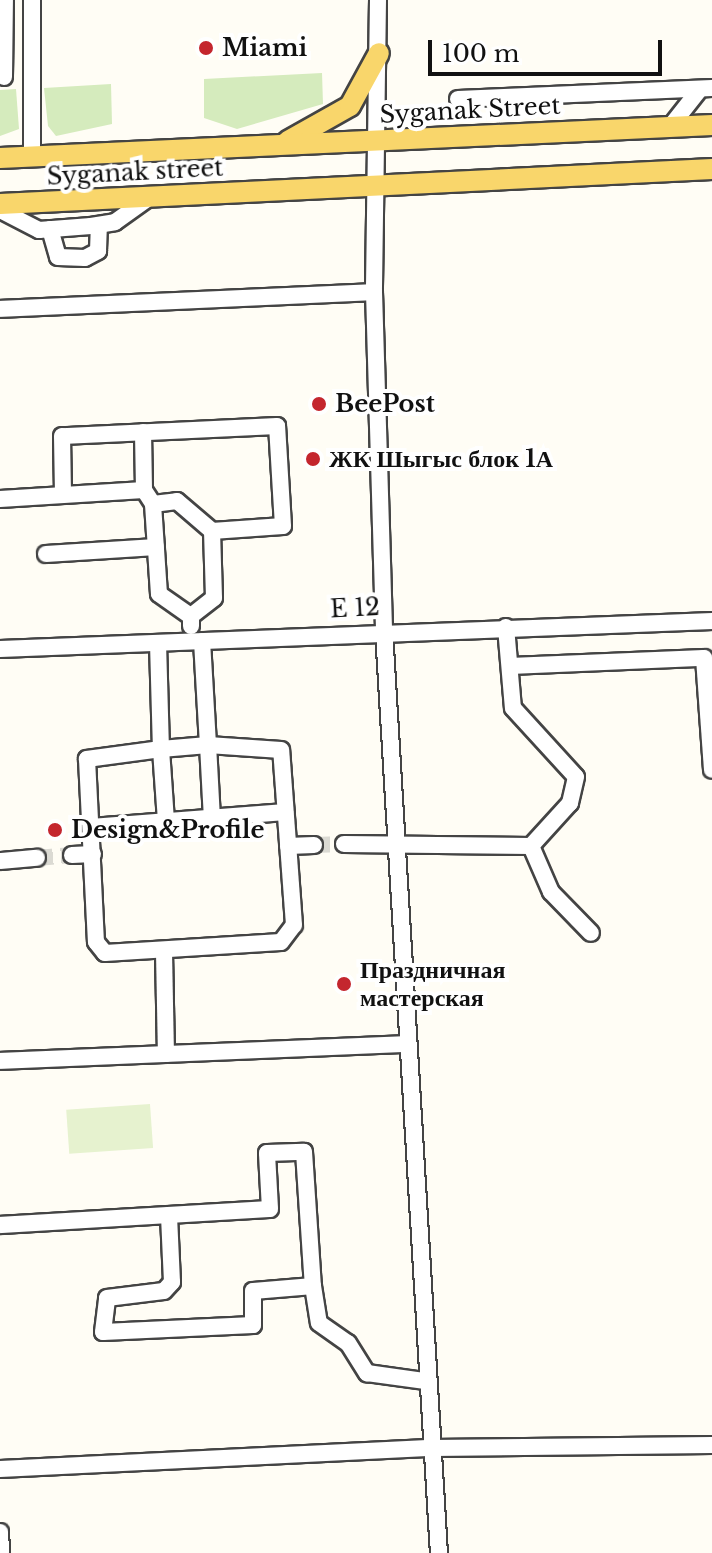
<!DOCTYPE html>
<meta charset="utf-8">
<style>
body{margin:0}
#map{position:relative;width:712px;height:1553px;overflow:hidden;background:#fffdf5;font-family:"Libre Baskerville",serif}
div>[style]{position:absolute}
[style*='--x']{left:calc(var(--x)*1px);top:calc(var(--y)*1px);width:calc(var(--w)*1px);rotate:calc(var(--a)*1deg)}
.green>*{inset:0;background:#d5ebbd}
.pitch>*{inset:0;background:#e6f2cf;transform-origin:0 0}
.minor-tunnel>*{height:16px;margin-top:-8px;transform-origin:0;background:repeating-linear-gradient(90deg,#dbdad3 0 16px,transparent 0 24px)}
.roads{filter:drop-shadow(2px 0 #444) drop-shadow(-2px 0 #444) drop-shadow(0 2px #444) drop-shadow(0 -2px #444)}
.minor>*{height:16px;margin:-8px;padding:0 8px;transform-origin:8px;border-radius:8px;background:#fff}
.major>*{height:20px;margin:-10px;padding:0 10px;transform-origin:10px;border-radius:10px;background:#f9d66b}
.dots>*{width:22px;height:22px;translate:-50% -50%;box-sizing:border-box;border:4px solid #fff;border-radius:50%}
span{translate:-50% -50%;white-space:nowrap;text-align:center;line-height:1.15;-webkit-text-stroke:8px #fff;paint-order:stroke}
.poi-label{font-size:24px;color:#111;font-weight:700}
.left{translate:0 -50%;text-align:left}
.street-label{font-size:24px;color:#111}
.scale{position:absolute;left:428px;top:40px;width:234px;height:36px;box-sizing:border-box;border:4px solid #111;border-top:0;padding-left:10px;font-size:24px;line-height:28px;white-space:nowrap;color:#111;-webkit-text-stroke:6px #fff;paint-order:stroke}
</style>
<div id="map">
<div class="green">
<div style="clip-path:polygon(322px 73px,323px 104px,237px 129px,204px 118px,204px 79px)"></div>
<div style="clip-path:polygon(111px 84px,112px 124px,56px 136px,48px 126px,44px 88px)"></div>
<div style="clip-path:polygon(16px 89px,19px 129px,0 136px,0 90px)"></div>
</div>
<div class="pitch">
<div style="left:150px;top:1104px;width:44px;height:84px;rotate:86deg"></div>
</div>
<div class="minor-tunnel">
<div style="--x:314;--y:845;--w:30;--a:-2"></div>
<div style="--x:37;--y:858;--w:35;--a:-5"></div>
</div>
<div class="roads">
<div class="minor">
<div style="--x:32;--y:0;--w:156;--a:90"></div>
<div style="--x:378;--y:0;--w:292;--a:90.8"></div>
<div style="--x:374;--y:292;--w:339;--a:88.3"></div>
<div style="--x:384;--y:631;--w:924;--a:86.59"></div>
<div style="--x:4;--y:77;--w:77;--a:-89.3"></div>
<div style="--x:458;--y:99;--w:254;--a:-2.5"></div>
<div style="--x:670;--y:127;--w:48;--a:-51.7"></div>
<div style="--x:0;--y:210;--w:44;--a:27.1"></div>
<div style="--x:39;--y:230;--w:52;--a:-4.4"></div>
<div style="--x:91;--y:226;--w:24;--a:-9"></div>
<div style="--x:115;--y:222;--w:43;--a:-35.5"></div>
<div style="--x:50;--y:229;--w:29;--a:74"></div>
<div style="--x:58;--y:257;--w:27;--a:2"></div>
<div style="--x:85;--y:258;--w:15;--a:-28"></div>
<div style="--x:98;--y:251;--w:26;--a:-88"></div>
<div style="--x:0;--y:309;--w:374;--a:-2.6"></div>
<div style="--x:143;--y:432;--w:58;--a:89"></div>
<div style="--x:0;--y:499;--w:144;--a:-3.6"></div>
<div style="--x:144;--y:490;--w:17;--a:57"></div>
<div style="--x:153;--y:504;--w:24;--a:-7"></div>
<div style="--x:177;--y:501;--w:46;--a:40.6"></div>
<div style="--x:212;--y:531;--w:71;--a:-4"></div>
<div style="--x:283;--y:526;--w:100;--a:-93.4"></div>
<div style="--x:277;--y:426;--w:215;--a:177.3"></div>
<div style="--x:62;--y:436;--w:58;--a:89"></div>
<div style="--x:153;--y:504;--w:90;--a:86.2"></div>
<div style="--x:159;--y:594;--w:39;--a:35"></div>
<div style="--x:46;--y:554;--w:110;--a:-3.6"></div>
<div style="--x:191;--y:626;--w:10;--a:-90"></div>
<div style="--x:191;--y:616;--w:29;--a:-38"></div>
<div style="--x:214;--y:598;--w:67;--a:-91.7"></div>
<div style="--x:506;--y:627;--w:81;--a:85.1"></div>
<div style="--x:513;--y:708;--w:93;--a:47.6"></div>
<div style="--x:576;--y:777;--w:27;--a:103"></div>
<div style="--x:570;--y:803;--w:58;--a:132.2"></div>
<div style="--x:158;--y:643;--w:106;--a:88.4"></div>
<div style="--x:161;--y:749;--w:75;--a:172.3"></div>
<div style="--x:87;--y:759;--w:183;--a:87.2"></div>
<div style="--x:96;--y:942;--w:14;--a:51"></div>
<div style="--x:105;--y:953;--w:176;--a:-3.6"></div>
<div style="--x:281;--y:942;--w:21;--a:-53"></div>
<div style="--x:294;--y:925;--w:175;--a:-94.2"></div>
<div style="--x:281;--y:750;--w:73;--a:-176.1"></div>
<div style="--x:208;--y:745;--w:104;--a:-93.3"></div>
<div style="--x:0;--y:649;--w:713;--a:-2.25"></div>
<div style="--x:510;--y:666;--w:194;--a:-2.4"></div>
<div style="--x:704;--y:658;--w:112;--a:85.9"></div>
<div style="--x:166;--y:821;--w:72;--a:-94"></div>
<div style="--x:161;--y:749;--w:47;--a:-4.9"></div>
<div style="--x:208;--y:745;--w:73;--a:86.9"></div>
<div style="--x:91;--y:827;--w:195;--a:-4.4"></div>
<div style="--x:344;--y:844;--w:187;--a:0.6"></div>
<div style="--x:531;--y:846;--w:50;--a:66.5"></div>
<div style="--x:551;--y:892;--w:57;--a:45.7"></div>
<div style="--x:288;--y:846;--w:26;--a:-2"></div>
<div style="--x:72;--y:855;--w:21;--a:-3"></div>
<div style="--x:0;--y:861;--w:37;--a:-5"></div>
<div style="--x:164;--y:952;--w:102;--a:88.9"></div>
<div style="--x:0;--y:1061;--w:407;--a:-2.4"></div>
<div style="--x:0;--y:1225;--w:270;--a:-3.4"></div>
<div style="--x:270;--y:1209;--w:56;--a:-93.1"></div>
<div style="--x:267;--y:1153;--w:37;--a:-2"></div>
<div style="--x:304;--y:1152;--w:134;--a:86.2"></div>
<div style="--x:313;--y:1286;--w:60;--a:175.2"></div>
<div style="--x:253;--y:1291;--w:34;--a:90"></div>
<div style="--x:253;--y:1325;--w:150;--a:177.3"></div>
<div style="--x:103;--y:1332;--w:34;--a:-83"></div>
<div style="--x:107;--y:1298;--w:57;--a:-7"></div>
<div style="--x:164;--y:1291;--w:12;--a:-48"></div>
<div style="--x:172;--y:1282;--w:67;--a:-92.6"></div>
<div style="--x:313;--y:1286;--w:37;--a:81"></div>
<div style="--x:319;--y:1323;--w:35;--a:35"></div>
<div style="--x:348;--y:1343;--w:36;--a:58"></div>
<div style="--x:367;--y:1373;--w:59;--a:7.9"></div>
<div style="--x:0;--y:1469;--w:433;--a:-2.8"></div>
<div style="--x:432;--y:1448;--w:280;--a:-0.6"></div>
<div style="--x:0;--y:1532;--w:21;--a:87"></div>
</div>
<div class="major">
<div style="--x:288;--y:141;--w:71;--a:-29.4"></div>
<div style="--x:350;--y:106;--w:60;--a:-61.3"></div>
<div style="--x:0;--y:158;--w:713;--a:-2.65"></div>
<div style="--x:0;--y:204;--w:713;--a:-2.81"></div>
</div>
</div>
<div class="dots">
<div style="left:206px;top:48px;background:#c4262e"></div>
<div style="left:319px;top:404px;background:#c4262e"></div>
<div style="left:313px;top:459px;background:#c4262e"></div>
<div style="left:55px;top:830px;background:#c4262e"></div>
<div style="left:344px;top:984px;background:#c4262e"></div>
</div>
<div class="poi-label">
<span class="left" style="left:222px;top:48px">Miami</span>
<span class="left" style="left:335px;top:404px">BeePost</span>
<span class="left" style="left:329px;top:459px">ЖК Шыгыс блок 1А</span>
<span class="left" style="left:71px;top:830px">Design&amp;Profile</span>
<span class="left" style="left:360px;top:984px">Праздничная<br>мастерская</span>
</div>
<div class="street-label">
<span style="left:470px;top:110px;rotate:-3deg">Syganak Street</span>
<span style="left:135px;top:172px;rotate:-3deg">Syganak street</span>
<span style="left:355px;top:608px;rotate:-3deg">E 12</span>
</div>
<div class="scale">100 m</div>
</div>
